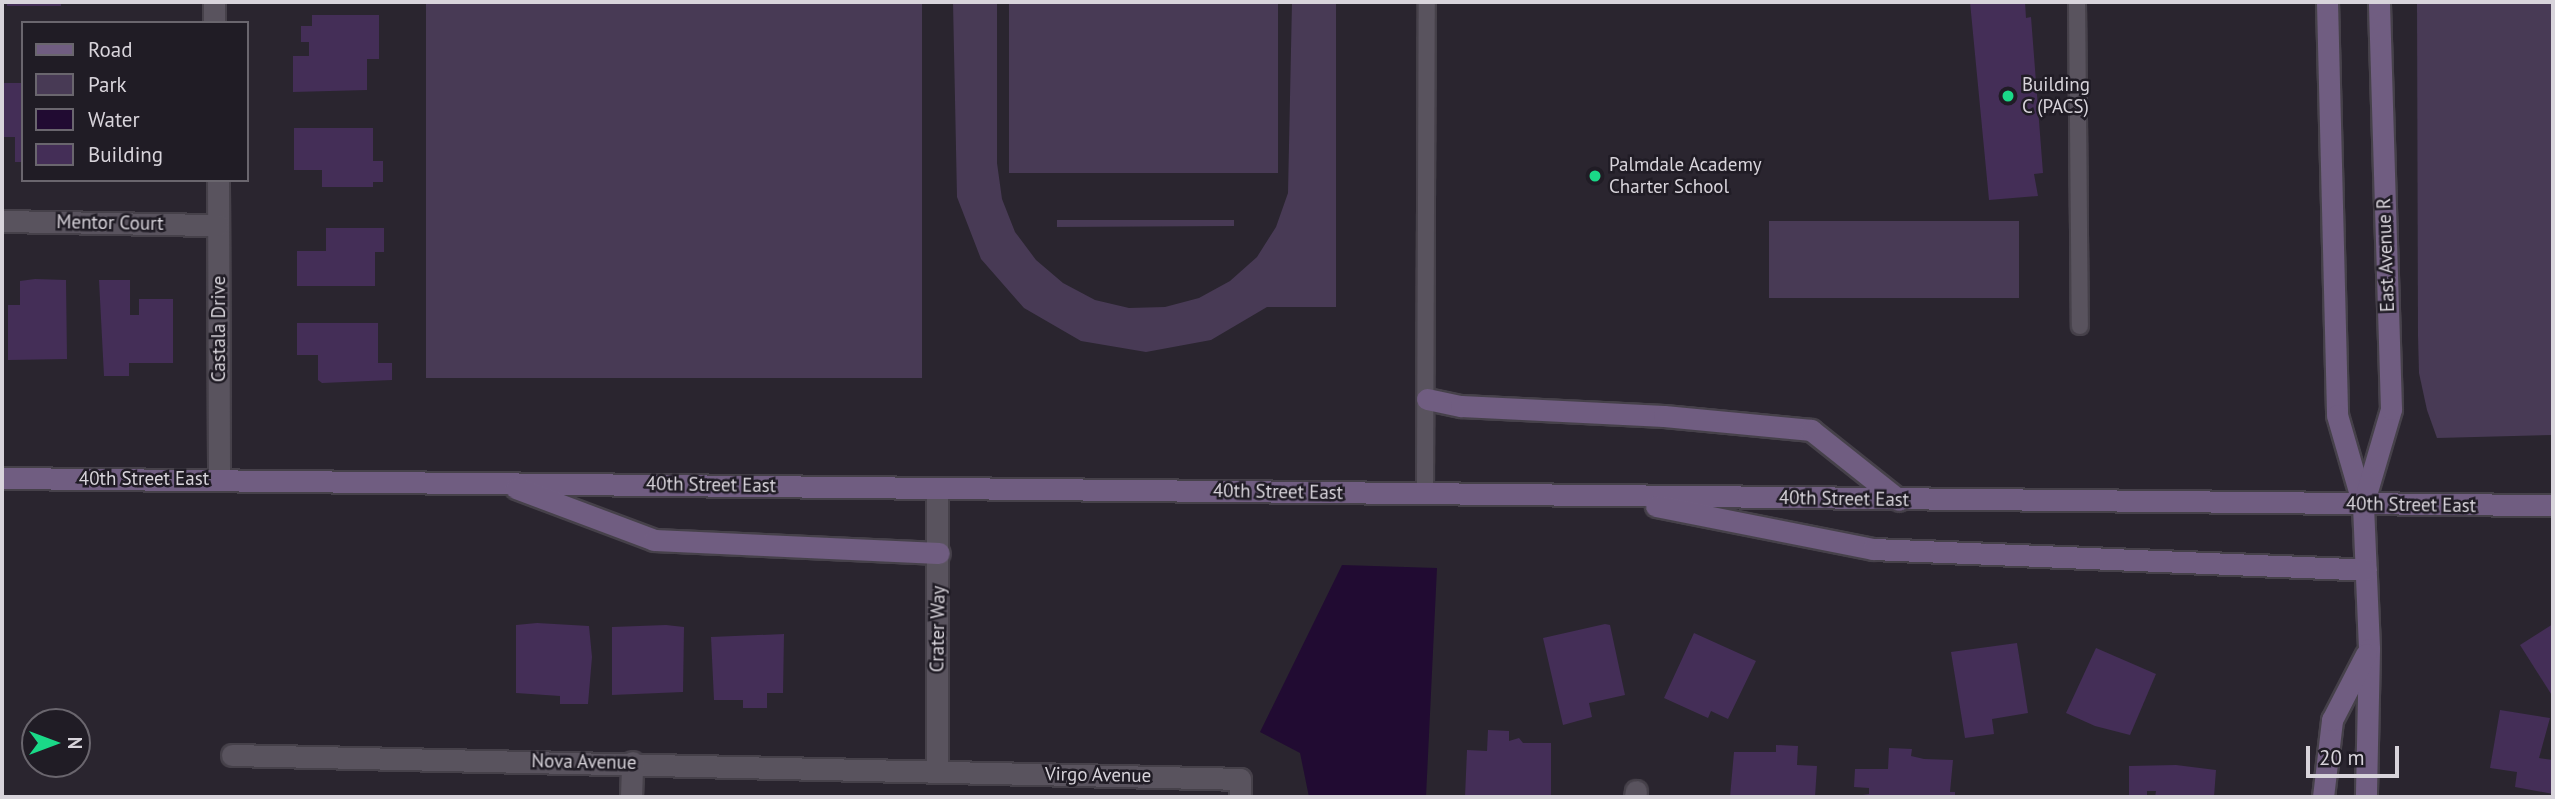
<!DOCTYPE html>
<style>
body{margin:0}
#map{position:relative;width:2555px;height:799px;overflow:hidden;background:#2a252f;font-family:"PT Sans",sans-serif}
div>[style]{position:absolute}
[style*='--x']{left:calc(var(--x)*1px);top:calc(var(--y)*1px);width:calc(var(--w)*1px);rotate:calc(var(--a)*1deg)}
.green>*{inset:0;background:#483a55;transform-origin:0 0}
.water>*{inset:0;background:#210b32}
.building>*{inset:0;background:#442e57;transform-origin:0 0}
.roads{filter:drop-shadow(2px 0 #46414a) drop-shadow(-2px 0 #46414a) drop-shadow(0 2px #46414a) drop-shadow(0 -2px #46414a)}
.service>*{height:16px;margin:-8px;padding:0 8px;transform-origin:8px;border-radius:8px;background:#59535e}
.minor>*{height:21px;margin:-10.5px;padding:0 10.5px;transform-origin:10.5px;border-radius:10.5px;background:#59535e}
.secondary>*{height:21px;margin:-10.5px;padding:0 10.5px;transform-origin:10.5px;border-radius:10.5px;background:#705d81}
.dots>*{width:19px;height:19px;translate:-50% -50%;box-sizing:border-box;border:4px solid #201c25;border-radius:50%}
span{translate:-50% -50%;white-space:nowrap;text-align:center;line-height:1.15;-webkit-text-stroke:5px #201c25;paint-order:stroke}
.poi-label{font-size:19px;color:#d8d4db}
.left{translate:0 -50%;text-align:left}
.street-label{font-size:19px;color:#d8d4db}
.frame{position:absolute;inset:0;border:4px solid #d8d4db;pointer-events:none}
.legend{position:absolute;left:21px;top:21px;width:228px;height:161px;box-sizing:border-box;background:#201c25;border:2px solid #6a666e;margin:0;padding:9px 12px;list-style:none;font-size:21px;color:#d8d4db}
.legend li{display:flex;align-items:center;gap:14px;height:35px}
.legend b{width:35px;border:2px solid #6a666e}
.north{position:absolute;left:21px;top:708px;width:70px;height:70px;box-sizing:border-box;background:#201c25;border:2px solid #6a666e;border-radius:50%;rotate:90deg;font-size:19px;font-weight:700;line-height:28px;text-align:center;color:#d8d4db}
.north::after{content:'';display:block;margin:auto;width:24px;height:32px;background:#1ad988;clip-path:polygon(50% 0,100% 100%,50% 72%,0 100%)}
.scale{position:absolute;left:2306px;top:746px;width:93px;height:32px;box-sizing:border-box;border:4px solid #d8d4db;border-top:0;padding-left:9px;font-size:21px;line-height:24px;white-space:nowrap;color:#d8d4db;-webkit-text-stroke:5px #201c25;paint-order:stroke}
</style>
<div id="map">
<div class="green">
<div style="left:426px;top:2px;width:496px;height:376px"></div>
<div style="clip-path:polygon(953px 2px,997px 2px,997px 163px,1002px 199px,1015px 232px,1036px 260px,1063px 283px,1095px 300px,1129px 308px,1165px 307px,1199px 298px,1230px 281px,1257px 257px,1276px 227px,1288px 193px,1292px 2px,1336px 2px,1336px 307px,1267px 307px,1211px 340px,1146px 352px,1081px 341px,1024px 308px,981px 259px,957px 197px)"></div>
<div style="left:1009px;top:2px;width:269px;height:171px"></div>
<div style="clip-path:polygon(2417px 2px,2553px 2px,2553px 435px,2437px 438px,2427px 410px,2419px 373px,2418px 335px)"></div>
<div style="clip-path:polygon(1057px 220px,1234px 220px,1234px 226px,1057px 227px)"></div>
<div style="left:1769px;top:221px;width:250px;height:77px"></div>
</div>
<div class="water">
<div style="clip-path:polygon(1342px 565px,1437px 568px,1426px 797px,1309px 797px,1300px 753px,1260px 732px)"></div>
</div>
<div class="building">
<div style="left:7px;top:2px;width:54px;height:4px"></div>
<div style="clip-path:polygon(1970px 2px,2025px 2px,2026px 18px,2031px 17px,2043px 173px,2034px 174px,2038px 196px,1989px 200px)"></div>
<div style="clip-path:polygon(312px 15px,379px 15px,379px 59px,367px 59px,367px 90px,293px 92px,293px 56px,309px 56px,309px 42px,301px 42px,301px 26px,312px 26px)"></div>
<div style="clip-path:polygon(2px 83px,23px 83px,23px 162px,15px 162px,15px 137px,2px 137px)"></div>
<div style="clip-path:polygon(294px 128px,373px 128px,373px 161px,383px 161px,383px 182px,373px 182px,373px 187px,322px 187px,322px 170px,294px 170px)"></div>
<div style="clip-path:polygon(326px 228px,384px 228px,384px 252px,375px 252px,375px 286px,297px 286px,297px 251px,326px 251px)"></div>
<div style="clip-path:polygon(35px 279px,66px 280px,67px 359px,8px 360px,8px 305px,20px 305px,20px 281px)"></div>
<div style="clip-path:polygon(99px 280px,130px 280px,130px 315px,139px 315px,139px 299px,173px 299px,173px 363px,129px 363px,129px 376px,104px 376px)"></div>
<div style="clip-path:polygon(297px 323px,378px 323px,378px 363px,392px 363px,392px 380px,322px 383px,318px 380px,318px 355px,297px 355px)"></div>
<div style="clip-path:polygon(537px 623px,589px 626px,592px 657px,588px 704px,560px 704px,560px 696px,516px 693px,516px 625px)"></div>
<div style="clip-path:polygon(1605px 624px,1610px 625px,1625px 695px,1589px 703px,1592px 717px,1563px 725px,1543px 638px)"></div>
<div style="clip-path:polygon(2553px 624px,2553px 697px,2520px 645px)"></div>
<div style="clip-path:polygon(666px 625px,684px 627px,683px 692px,612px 695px,612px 627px)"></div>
<div style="clip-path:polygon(1694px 633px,1756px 661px,1728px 719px,1711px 711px,1708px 718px,1664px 698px)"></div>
<div style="clip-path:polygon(784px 634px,783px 693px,767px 693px,767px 708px,743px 708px,743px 700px,714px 700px,711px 637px)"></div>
<div style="clip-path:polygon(2017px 643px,2028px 713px,1992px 719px,1994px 734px,1965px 738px,1951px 652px)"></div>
<div style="clip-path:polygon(2096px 648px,2156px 674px,2130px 735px,2095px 726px,2066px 713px)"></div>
<div style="clip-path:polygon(2500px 710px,2550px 718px,2539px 758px,2553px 760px,2553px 794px,2515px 787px,2517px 772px,2490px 768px)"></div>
<div style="clip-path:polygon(1488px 730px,1509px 731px,1509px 741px,1519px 738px,1523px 743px,1551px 743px,1551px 797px,1465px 797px,1467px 750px,1487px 751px)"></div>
<div style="clip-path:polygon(1776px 745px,1798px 746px,1797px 765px,1817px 766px,1815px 797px,1730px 797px,1734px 752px,1776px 752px)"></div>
<div style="clip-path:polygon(1889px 748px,1912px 749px,1911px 756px,1924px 759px,1953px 760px,1950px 792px,1955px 792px,1955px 797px,1850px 797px,1869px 794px,1869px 788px,1854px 787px,1855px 769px,1888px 769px)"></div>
<div style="clip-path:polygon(2176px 765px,2216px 770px,2214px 797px,2155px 797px,2156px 791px,2147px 791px,2147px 797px,2129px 796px,2129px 766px)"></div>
</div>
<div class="roads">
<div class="service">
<div style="--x:2077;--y:2;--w:324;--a:89.5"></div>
<div style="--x:1425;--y:493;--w:491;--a:-89.8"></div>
</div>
<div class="minor">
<div style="--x:214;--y:2;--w:21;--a:90"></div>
<div style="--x:218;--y:180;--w:299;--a:89.8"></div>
<div style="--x:2;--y:221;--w:216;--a:1.1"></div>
<div style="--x:937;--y:488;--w:283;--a:90"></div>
<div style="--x:232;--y:755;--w:1008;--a:1.36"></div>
<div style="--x:1240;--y:779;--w:18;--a:90"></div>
<div style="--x:631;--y:797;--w:35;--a:-88"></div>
<div style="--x:1635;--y:797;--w:6;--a:-81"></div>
</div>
<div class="secondary">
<div style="--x:2327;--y:2;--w:413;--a:88.6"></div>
<div style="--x:2337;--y:415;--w:94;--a:73.9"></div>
<div style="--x:2363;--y:505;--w:144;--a:87.6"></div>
<div style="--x:2369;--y:649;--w:148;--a:91.2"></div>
<div style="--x:1427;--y:399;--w:35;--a:12"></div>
<div style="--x:1461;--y:406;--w:203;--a:2.8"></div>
<div style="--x:1664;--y:416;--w:148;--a:5.4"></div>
<div style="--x:1811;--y:430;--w:112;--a:38.5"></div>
<div style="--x:2;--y:478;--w:2551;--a:0.61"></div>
<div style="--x:516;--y:488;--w:147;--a:20.6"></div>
<div style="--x:654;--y:540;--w:285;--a:2.6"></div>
<div style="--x:2363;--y:505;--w:100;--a:-73.7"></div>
<div style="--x:2391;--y:409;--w:407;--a:-91.7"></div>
<div style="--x:1656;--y:506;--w:221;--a:11.2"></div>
<div style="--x:1873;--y:549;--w:493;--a:2.4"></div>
<div style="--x:2323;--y:797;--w:78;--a:-83.3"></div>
<div style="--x:2332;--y:720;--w:74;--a:-62.7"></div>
</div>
</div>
<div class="dots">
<div style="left:2008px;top:96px;background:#1ad988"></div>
<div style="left:1595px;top:176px;background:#1ad988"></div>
</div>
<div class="poi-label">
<span class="left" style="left:2022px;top:96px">Building<br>C (PACS)</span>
<span class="left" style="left:1609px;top:176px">Palmdale Academy<br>Charter School</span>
</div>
<div class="street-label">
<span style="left:110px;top:223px;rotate:1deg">Mentor Court</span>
<span style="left:2386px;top:255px;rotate:-92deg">East Avenue R</span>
<span style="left:219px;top:329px;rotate:-90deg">Castala Drive</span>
<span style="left:144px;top:479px">40th Street East</span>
<span style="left:711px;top:485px;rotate:1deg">40th Street East</span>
<span style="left:1278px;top:492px;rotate:1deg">40th Street East</span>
<span style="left:1844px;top:499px;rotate:1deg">40th Street East</span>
<span style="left:2411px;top:505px;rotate:1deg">40th Street East</span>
<span style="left:938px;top:629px;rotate:-89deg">Crater Way</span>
<span style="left:584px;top:762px;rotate:1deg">Nova Avenue</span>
<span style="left:1098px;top:775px;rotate:1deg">Virgo Avenue</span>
</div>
<div class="frame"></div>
<ul class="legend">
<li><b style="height:9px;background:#705d81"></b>Road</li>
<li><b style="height:19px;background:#483a55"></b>Park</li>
<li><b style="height:19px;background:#210b32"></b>Water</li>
<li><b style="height:19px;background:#442e57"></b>Building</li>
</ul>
<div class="north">N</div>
<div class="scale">20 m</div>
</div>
